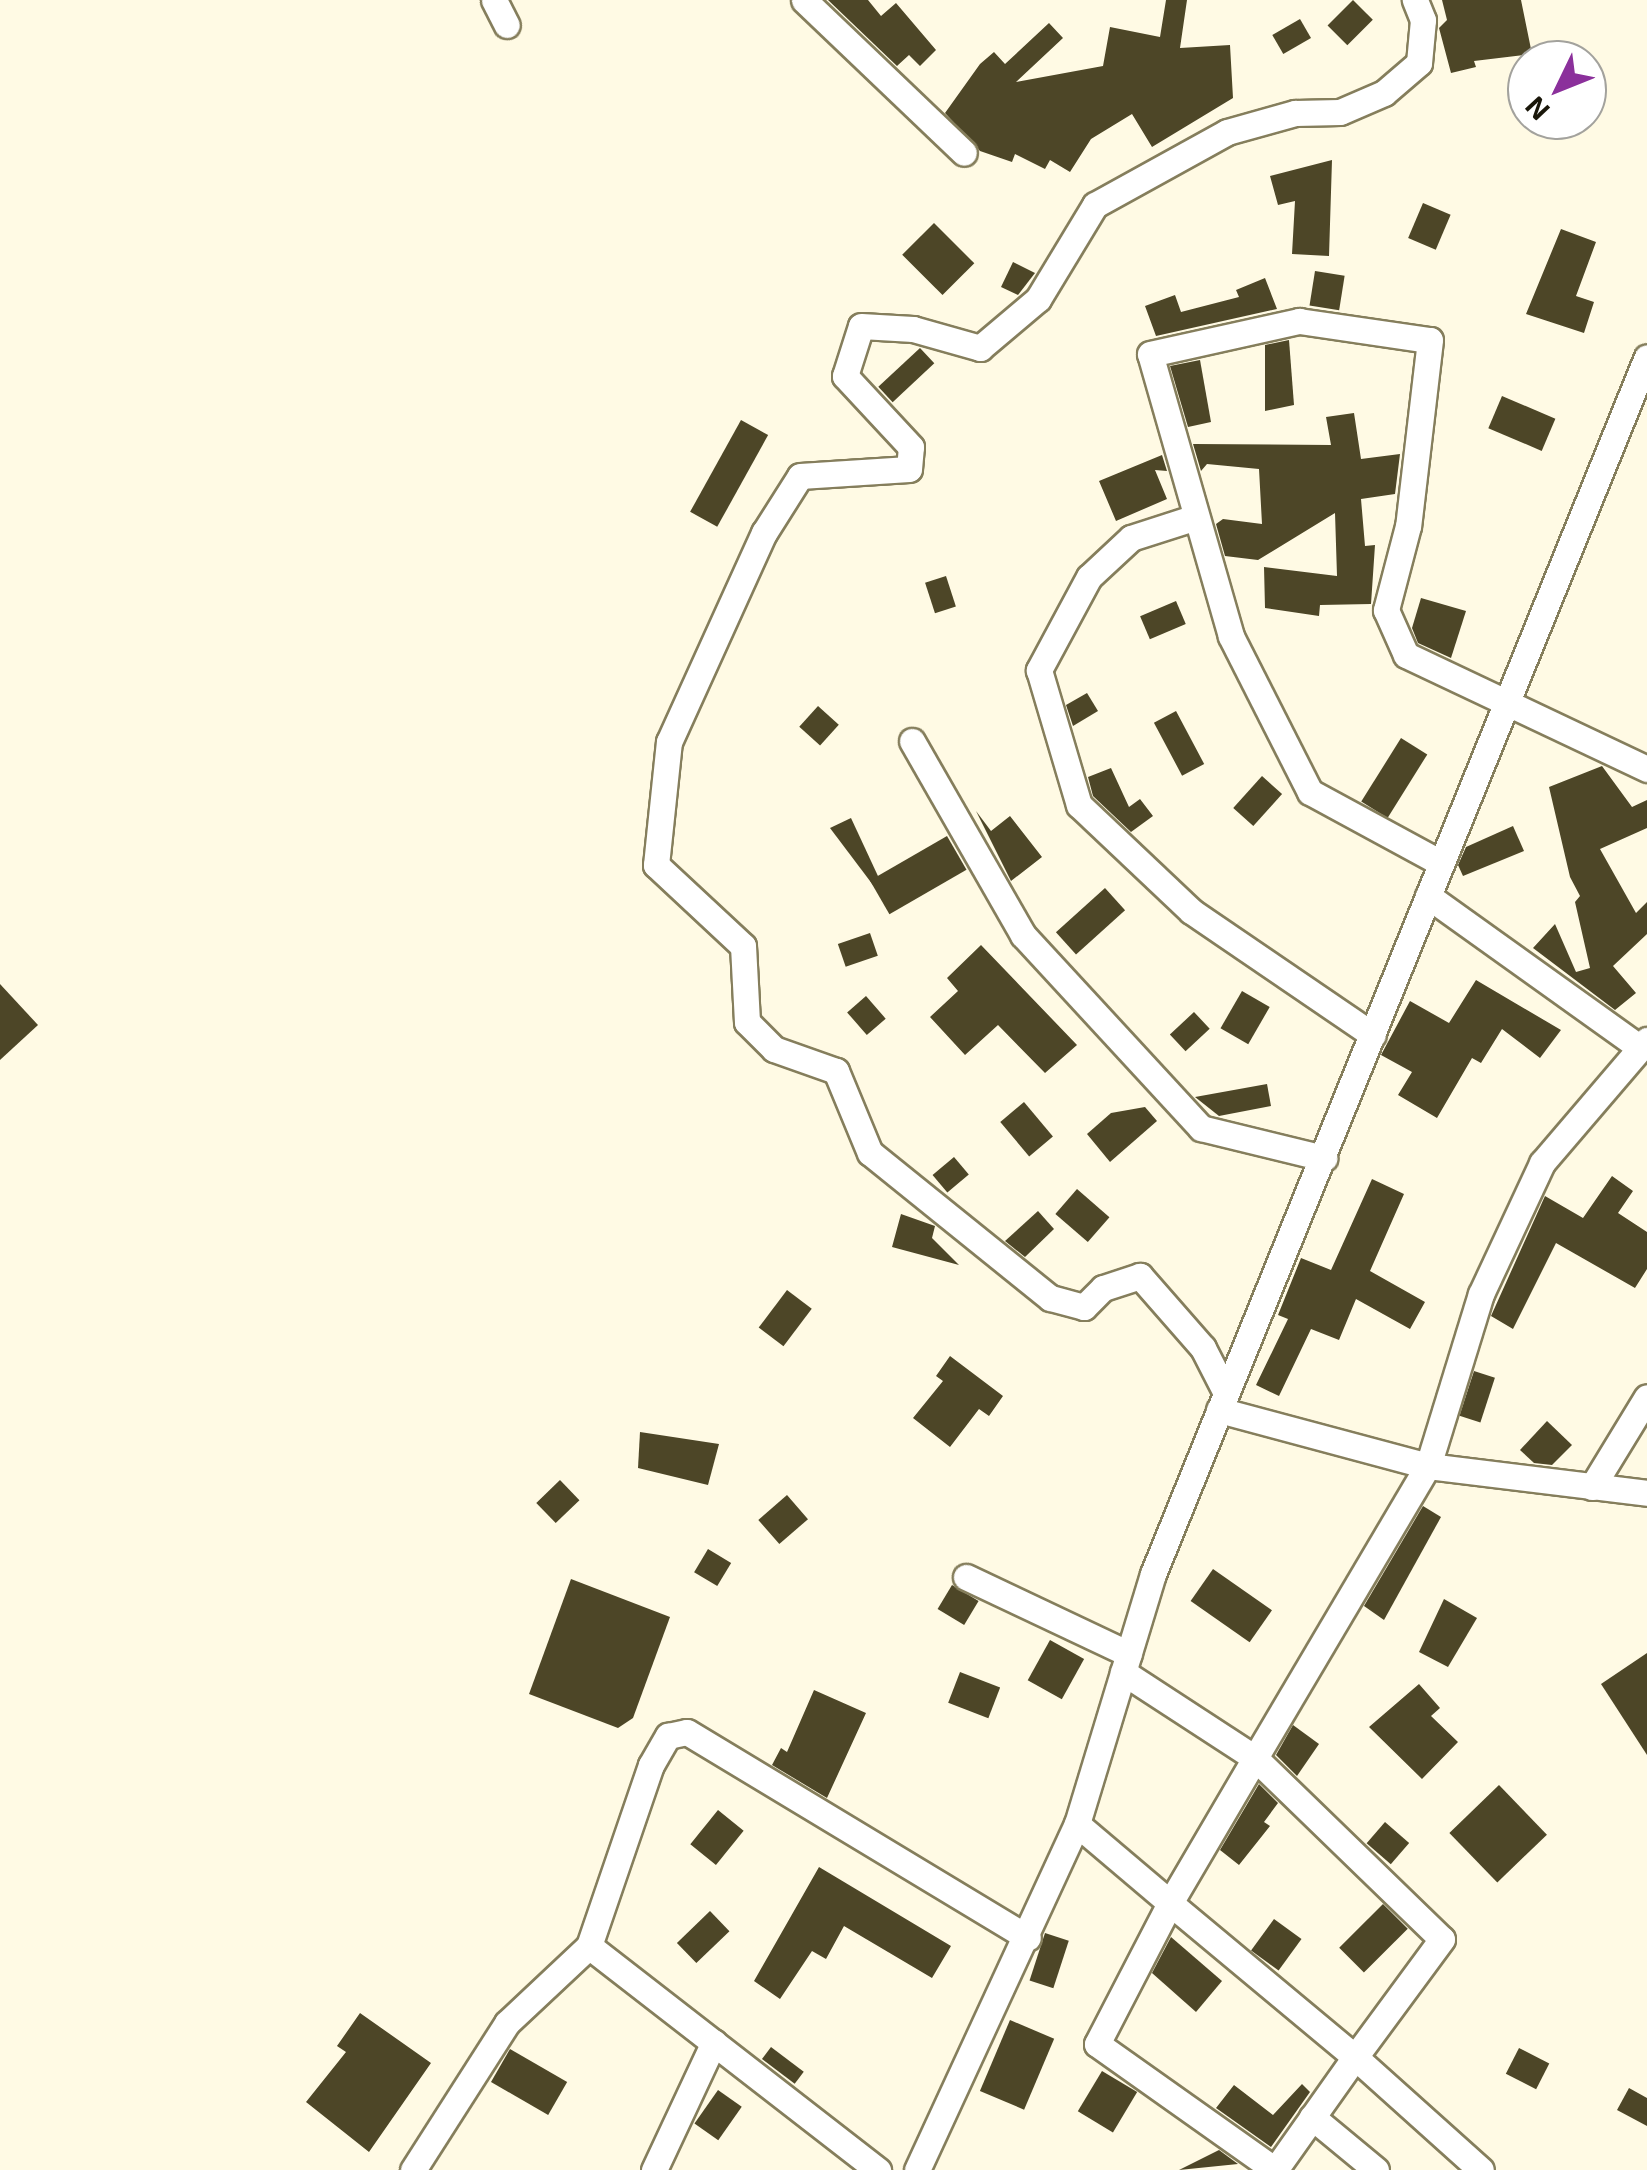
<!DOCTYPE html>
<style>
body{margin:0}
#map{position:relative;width:1647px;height:2170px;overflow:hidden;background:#fffae4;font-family:"Exo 2",sans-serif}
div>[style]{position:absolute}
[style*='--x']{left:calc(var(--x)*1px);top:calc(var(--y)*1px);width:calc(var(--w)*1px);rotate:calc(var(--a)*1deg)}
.building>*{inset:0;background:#4d4627;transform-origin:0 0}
.roads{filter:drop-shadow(2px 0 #857e5c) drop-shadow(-2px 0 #857e5c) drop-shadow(0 2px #857e5c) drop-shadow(0 -2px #857e5c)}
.street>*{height:25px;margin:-12.5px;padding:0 12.5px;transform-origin:12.5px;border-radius:12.5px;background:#fff}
span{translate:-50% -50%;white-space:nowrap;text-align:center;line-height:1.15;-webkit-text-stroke:10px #fff;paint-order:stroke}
.north{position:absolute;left:1507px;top:40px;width:100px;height:100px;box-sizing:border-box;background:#fff;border:2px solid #a3a29d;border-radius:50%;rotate:227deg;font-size:28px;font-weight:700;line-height:40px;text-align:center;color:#1a170a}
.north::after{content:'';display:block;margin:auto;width:35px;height:45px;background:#8b309b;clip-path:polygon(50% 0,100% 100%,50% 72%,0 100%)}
</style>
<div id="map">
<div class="building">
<div style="clip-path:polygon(828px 0,868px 0,881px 16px,896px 3px,936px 50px,920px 66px,909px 55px,897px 66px)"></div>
<div style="clip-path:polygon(1166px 0,1187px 0,1180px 48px,1230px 45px,1233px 98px,1152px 147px,1132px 114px,1091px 139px,1070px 172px,1050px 160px,1045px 169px,1015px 154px,1012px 162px,980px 151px,945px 113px,980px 64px,994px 52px,1005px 64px,1049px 23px,1063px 38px,1016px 82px,1103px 66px,1110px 27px,1160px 37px)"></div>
<div style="left:1353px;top:0;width:28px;height:36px;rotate:45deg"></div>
<div style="clip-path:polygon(1442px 0,1521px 0,1532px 54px,1474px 61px,1476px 67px,1451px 73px,1439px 28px,1447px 20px)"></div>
<div style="left:1300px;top:19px;width:22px;height:32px;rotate:60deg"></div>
<div style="clip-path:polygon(1332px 160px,1329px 256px,1292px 254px,1295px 201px,1278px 205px,1270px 176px)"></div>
<div style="left:1423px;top:203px;width:30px;height:38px;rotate:23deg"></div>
<div style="left:934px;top:223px;width:57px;height:45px;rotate:45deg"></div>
<div style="clip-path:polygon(1561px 229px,1596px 242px,1576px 296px,1594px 302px,1584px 333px,1526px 314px)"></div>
<div style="clip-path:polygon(1013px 262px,1035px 273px,1018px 295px,1001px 287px)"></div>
<div style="left:1315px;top:271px;width:30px;height:35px;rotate:9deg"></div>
<div style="clip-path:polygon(1265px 278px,1277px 309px,1156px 336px,1145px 306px,1175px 295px,1181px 312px,1239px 297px,1236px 290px)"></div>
<div style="clip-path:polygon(1289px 340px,1294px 405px,1265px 411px,1265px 345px)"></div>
<div style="left:920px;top:348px;width:21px;height:57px;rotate:47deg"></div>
<div style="clip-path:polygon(1200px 360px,1211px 422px,1188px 427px,1170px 366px)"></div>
<div style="left:1502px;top:396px;width:58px;height:35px;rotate:23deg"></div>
<div style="clip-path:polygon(1354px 413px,1361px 459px,1400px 454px,1395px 494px,1361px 499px,1365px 546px,1375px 545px,1371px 604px,1320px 605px,1319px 616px,1265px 608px,1264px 567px,1337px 576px,1335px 513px,1258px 560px,1225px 556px,1216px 524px,1223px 519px,1262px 524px,1259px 469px,1207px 464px,1201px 471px,1193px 444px,1331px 445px,1326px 417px)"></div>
<div style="left:741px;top:420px;width:31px;height:105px;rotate:29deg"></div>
<div style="clip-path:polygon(1162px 455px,1167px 471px,1155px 470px,1167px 499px,1116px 521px,1099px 481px)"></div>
<div style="left:946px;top:576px;width:32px;height:22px;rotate:72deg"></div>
<div style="clip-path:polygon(1421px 598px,1466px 611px,1451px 658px,1418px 643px,1412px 628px)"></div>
<div style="left:1176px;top:601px;width:25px;height:39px;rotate:67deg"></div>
<div style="clip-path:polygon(1087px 693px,1098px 711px,1073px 726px,1066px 705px)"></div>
<div style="left:818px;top:706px;width:28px;height:28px;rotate:42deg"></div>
<div style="left:1176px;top:711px;width:60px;height:25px;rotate:62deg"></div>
<div style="left:1401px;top:738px;width:31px;height:75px;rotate:32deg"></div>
<div style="clip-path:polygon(1602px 766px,1632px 807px,1647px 800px,1647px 828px,1600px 849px,1636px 913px,1647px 902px,1647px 934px,1613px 966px,1636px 993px,1615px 1010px,1533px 948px,1555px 924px,1576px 972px,1590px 968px,1575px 902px,1580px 896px,1570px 877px,1549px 787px)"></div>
<div style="clip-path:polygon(1111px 768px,1129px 807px,1140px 799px,1153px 816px,1131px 832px,1093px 796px,1088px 777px)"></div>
<div style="left:1262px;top:776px;width:27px;height:43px;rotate:42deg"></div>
<div style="clip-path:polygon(976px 811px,991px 831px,1010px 816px,1042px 857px,1011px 881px)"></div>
<div style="clip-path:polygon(851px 818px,884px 889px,879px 893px,830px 828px)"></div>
<div style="clip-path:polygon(1513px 826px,1524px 851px,1463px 876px,1458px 865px,1466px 847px)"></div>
<div style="left:947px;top:836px;width:39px;height:89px;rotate:60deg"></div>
<div style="left:1105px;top:888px;width:30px;height:66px;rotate:48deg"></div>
<div style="left:870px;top:933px;width:24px;height:34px;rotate:71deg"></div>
<div style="clip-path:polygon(981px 945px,1077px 1045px,1045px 1073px,998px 1025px,965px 1055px,930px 1017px,958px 991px,947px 978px)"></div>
<div style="clip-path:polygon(1476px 980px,1561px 1030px,1540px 1058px,1502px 1029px,1481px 1063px,1472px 1058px,1437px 1118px,1398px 1095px,1412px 1072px,1381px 1055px,1410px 1001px,1449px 1023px)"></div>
<div style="clip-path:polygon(0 984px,38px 1025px,0 1060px)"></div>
<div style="left:1242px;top:991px;width:32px;height:43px;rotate:30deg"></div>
<div style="left:866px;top:996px;width:30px;height:25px;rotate:49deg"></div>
<div style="left:1194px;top:1012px;width:23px;height:33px;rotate:47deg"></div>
<div style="clip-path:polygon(1267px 1084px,1271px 1106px,1219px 1116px,1195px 1097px)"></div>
<div style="left:1024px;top:1102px;width:45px;height:31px;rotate:50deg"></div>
<div style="clip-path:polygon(1145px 1107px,1157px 1121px,1110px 1162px,1087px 1134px,1111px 1113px)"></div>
<div style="left:954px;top:1157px;width:23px;height:28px;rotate:50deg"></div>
<div style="clip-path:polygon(1612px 1176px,1633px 1191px,1618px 1213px,1647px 1232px,1647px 1269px,1635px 1288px,1556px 1243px,1513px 1329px,1491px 1316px,1545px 1196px,1583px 1218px)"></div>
<div style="clip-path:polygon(1372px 1179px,1404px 1194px,1370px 1271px,1425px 1302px,1410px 1329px,1356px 1299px,1339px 1340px,1311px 1329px,1279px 1396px,1256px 1385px,1288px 1319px,1278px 1315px,1301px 1258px,1331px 1270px)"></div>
<div style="left:1077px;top:1189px;width:43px;height:33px;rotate:41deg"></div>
<div style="clip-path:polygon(1038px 1211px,1054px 1229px,1025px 1257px,1005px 1241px)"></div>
<div style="clip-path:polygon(901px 1214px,935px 1226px,932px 1238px,959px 1265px,892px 1247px)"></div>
<div style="left:787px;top:1290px;width:31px;height:47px;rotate:37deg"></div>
<div style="clip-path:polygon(950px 1356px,1003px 1396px,989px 1416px,979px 1409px,950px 1447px,913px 1418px,943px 1381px,936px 1376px)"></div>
<div style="left:1474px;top:1371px;width:22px;height:47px;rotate:18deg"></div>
<div style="clip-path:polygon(1547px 1421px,1572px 1445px,1552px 1465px,1534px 1463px,1520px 1450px)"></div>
<div style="clip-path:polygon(640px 1432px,719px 1444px,708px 1485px,638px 1468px)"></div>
<div style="left:560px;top:1480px;width:28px;height:33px;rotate:46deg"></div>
<div style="left:787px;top:1495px;width:32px;height:38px;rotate:49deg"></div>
<div style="clip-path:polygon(1423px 1506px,1441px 1517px,1384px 1620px,1364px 1606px)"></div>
<div style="left:708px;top:1549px;width:27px;height:27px;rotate:31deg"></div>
<div style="left:1213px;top:1569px;width:72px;height:39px;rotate:35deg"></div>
<div style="clip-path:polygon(571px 1579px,670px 1617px,633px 1718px,618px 1728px,529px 1694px)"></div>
<div style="left:952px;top:1585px;width:31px;height:28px;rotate:31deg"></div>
<div style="clip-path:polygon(1444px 1599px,1477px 1618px,1448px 1667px,1419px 1652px)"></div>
<div style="left:1050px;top:1640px;width:39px;height:46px;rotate:29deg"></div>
<div style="clip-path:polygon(1647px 1653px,1647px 1755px,1601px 1684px)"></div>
<div style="left:960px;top:1672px;width:43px;height:33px;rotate:21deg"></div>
<div style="clip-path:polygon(1419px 1684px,1440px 1708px,1431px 1716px,1458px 1742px,1422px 1779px,1369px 1727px)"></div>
<div style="clip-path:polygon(814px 1690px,866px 1713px,827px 1798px,772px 1765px,781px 1748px,787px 1752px)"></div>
<div style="clip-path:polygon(1293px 1725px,1319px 1744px,1297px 1776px,1276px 1755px)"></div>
<div style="clip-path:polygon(1259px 1784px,1278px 1803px,1264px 1822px,1270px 1826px,1239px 1865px,1220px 1850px)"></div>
<div style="left:1499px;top:1785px;width:69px;height:69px;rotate:46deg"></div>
<div style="left:718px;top:1810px;width:33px;height:44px;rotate:39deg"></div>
<div style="left:1385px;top:1822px;width:32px;height:28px;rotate:41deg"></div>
<div style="clip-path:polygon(819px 1867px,951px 1946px,932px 1978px,844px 1926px,826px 1959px,812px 1951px,780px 1999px,754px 1981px)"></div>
<div style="left:1383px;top:1904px;width:35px;height:62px;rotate:45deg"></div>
<div style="left:710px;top:1911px;width:28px;height:46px;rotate:46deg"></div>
<div style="left:1274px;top:1919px;width:34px;height:39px;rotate:36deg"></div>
<div style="left:1045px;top:1933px;width:25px;height:50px;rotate:18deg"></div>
<div style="clip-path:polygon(1171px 1937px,1222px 1981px,1196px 2012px,1152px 1973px)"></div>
<div style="clip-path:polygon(360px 2013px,431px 2063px,369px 2152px,306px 2102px,346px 2052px,337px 2046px)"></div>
<div style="left:1010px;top:2020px;width:48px;height:77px;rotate:23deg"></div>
<div style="left:771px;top:2047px;width:41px;height:15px;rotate:37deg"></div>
<div style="left:1519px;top:2048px;width:34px;height:29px;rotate:27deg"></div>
<div style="left:510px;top:2049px;width:66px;height:38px;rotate:30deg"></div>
<div style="left:1102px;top:2071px;width:41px;height:47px;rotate:31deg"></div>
<div style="clip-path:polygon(1302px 2084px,1310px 2092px,1271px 2147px,1216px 2108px,1234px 2085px,1273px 2115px)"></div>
<div style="clip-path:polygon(1629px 2088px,1647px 2098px,1647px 2126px,1617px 2110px)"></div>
<div style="left:718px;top:2090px;width:29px;height:41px;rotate:35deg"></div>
<div style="clip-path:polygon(1219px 2150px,1238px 2164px,1179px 2170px)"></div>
</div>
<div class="roads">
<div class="street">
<div style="--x:494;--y:0;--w:28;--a:63"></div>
<div style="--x:804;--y:0;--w:221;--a:43.7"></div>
<div style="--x:1193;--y:518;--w:65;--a:162.1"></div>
<div style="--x:1131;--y:538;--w:57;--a:137.1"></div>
<div style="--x:1089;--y:577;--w:106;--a:118.3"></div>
<div style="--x:1039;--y:670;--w:141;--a:73.5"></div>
<div style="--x:1079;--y:805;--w:154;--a:43.4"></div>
<div style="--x:1191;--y:911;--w:220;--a:34.3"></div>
<div style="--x:912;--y:741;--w:224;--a:60.2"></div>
<div style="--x:1023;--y:935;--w:263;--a:47.3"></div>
<div style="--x:1201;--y:1128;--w:127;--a:13.7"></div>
<div style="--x:1441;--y:863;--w:149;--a:-151.5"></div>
<div style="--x:1310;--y:792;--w:175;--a:-116.9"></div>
<div style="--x:1231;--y:636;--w:293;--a:-106"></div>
<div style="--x:1150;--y:354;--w:153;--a:-12.5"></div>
<div style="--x:1299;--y:321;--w:132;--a:8.3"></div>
<div style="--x:1430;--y:340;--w:187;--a:96.7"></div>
<div style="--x:1408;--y:526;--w:87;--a:104.7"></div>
<div style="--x:1386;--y:610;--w:49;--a:66"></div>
<div style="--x:1406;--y:655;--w:267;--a:25.3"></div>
<div style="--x:1428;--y:896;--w:261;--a:35.6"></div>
<div style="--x:1226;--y:1393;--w:51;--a:-117.1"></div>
<div style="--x:1203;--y:1348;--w:96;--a:-131.2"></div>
<div style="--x:1140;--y:1276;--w:39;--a:162"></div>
<div style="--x:1103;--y:1288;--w:27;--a:135"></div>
<div style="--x:1084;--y:1307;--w:35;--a:-165"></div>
<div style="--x:1050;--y:1298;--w:231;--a:-141.1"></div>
<div style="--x:870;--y:1153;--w:89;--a:-112.5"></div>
<div style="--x:836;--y:1071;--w:66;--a:-160.5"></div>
<div style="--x:774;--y:1049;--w:38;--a:-135"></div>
<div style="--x:747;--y:1022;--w:76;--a:-93"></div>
<div style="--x:743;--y:946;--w:119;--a:-137"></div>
<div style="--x:656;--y:865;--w:124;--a:-84"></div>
<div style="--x:669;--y:742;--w:230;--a:-65.6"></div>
<div style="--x:764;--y:533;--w:67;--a:-57.7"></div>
<div style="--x:800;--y:476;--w:109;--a:-3.7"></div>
<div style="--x:909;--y:469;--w:22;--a:-85"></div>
<div style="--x:911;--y:447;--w:97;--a:-132.9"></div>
<div style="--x:845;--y:376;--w:52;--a:-72.3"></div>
<div style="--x:861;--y:326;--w:52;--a:3.3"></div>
<div style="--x:913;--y:329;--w:70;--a:15.8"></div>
<div style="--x:980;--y:348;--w:76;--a:-40.2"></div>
<div style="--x:1038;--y:299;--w:110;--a:-58.8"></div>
<div style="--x:1095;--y:205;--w:151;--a:-28.9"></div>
<div style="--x:1227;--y:132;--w:71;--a:-15.6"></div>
<div style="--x:1295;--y:113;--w:45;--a:-1.3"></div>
<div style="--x:1340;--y:112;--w:48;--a:-23.4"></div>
<div style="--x:1384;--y:93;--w:46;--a:-40.6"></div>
<div style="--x:1419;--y:63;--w:43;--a:-84.7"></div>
<div style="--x:1423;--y:20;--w:22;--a:-112"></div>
<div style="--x:1219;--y:1410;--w:216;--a:15"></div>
<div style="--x:1428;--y:1466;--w:221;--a:7"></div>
<div style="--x:1592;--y:1487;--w:105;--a:-58.6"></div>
<div style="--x:966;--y:1577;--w:180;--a:25.3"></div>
<div style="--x:1123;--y:1672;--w:158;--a:33.1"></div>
<div style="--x:1255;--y:1758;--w:339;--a:-59.4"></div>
<div style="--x:1428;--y:1466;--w:180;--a:-72.9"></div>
<div style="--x:1481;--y:1294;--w:145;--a:-65"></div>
<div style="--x:1542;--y:1163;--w:162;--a:-49.5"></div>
<div style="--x:1077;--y:1824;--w:122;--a:40.3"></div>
<div style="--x:1170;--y:1903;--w:241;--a:39.8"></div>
<div style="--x:1355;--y:2057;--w:138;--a:125.3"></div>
<div style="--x:1275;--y:2170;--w:218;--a:-144.7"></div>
<div style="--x:1097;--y:2044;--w:159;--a:-62.6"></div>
<div style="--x:1170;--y:1903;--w:168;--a:-59.6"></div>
<div style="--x:1255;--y:1758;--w:260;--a:44.1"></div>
<div style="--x:1442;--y:1939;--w:147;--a:126.4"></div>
<div style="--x:1355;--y:2057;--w:169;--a:41.9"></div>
<div style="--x:589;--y:1946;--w:191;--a:-71.1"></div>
<div style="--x:651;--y:1765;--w:34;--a:-60"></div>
<div style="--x:668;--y:1736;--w:19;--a:-12"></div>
<div style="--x:687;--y:1732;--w:398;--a:31.1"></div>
<div style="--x:1312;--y:2117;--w:83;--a:39.6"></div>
<div style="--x:413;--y:2170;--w:174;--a:-57.4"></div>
<div style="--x:507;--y:2023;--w:112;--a:-43.2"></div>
<div style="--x:589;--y:1946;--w:366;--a:37.8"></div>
<div style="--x:654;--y:2170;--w:141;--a:-64.9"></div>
<div style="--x:917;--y:2170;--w:381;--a:-65.2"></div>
<div style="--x:1077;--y:1824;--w:261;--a:-73.1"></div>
<div style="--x:1153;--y:1574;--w:1313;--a:-67.91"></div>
</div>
</div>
<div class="north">N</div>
</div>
